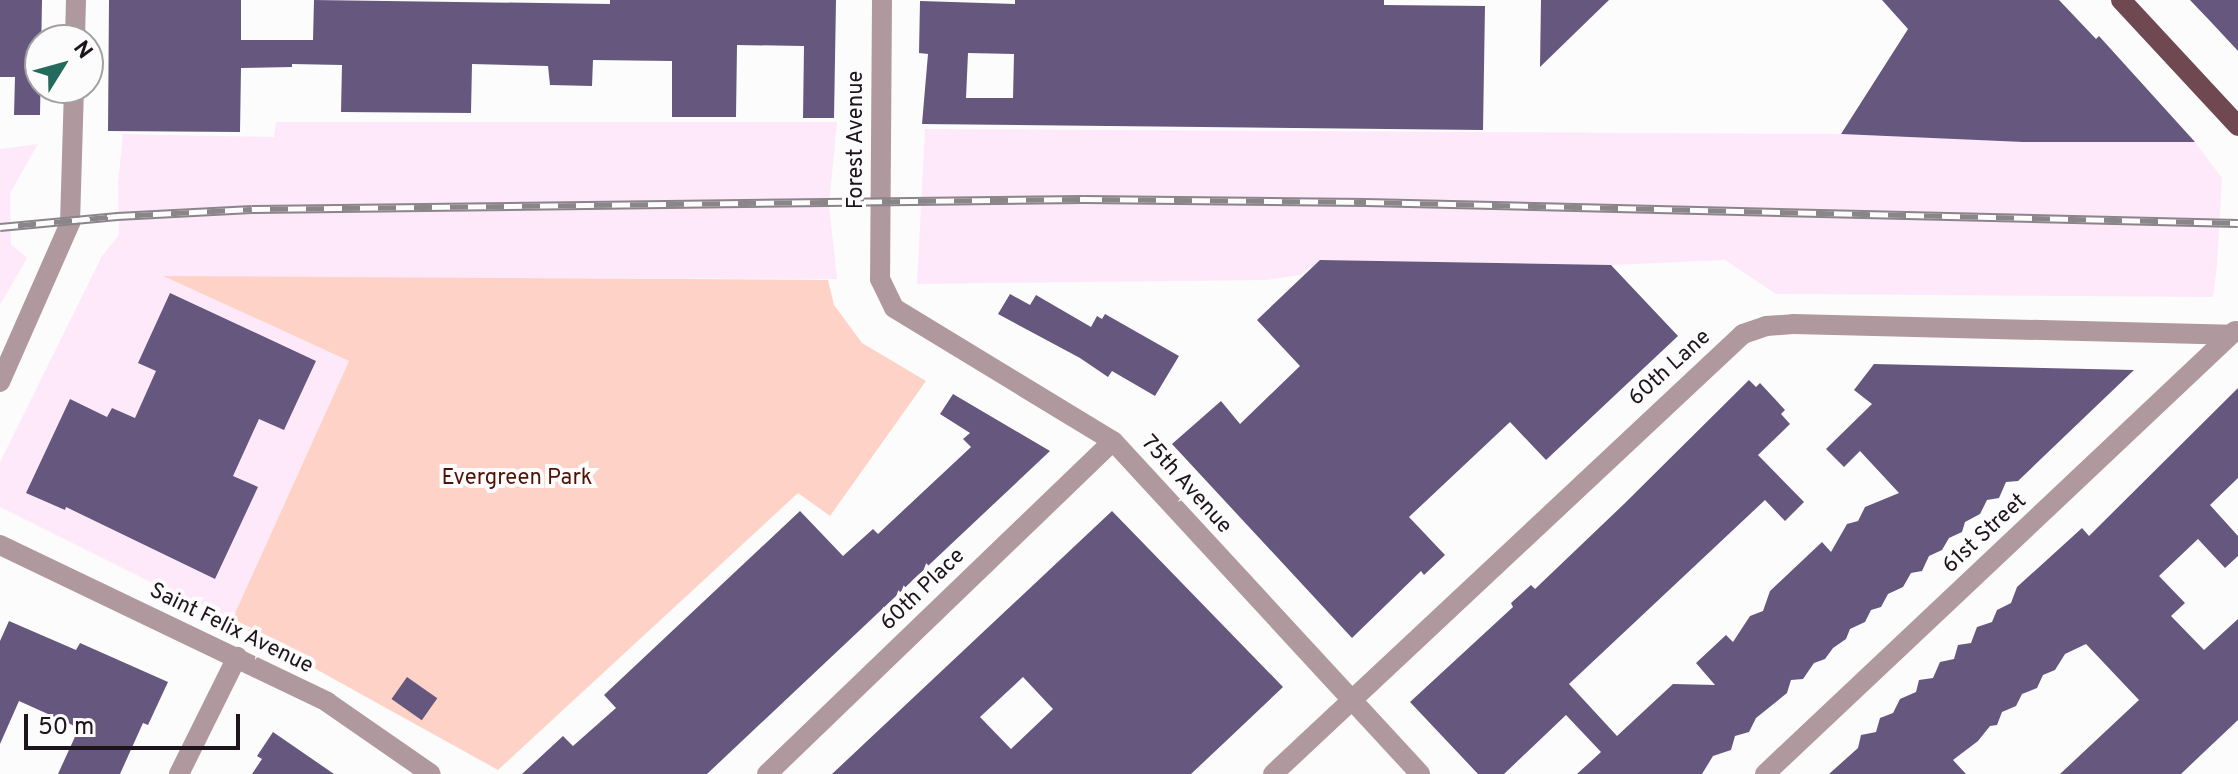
<!DOCTYPE html>
<style>
body{margin:0}
#map{position:relative;width:2238px;height:774px;overflow:hidden;background:#fcfcfc;font-family:Overpass,sans-serif}
div>[style]{position:absolute}
[style*='--x']{left:calc(var(--x)*1px);top:calc(var(--y)*1px);width:calc(var(--w)*1px);rotate:calc(var(--a)*1deg)}
.built>*{inset:0;background:#fee9fa}
.green>*{inset:0;background:#fed2c7}
.building>*{inset:0;background:#66577e;transform-origin:0 0}
.minor>*{height:20px;margin:-10px;padding:0 10px;transform-origin:10px;border-radius:10px;background:#b0999e}
.major>*{height:20px;margin:-10px;padding:0 10px;transform-origin:10px;border-radius:10px;background:#6f4852}
.rail>*{height:9px;margin-top:-4.5px;transform-origin:0;background:repeating-linear-gradient(90deg,#fcfcfc 0 18px,#8a8589 0 36px);box-sizing:border-box;border-block:2px solid #8a8589}
span{translate:-50% -50%;white-space:nowrap;text-align:center;line-height:1.15;-webkit-text-stroke:8px #fcfcfc;paint-order:stroke}
.street-label{font-size:22px;color:#1e141c}
.park-label{font-size:22px;color:#4f1206}
.north{position:absolute;left:24px;top:24px;width:80px;height:80px;box-sizing:border-box;background:#fcfcfc;border:2px solid #a39fa2;border-radius:50%;rotate:53deg;font-size:22px;font-weight:700;line-height:32px;text-align:center;color:#1e141c}
.north::after{content:'';display:block;margin:auto;width:28px;height:36px;background:#246a5d;clip-path:polygon(50% 0,100% 100%,50% 72%,0 100%)}
.scale{position:absolute;left:24px;top:714px;width:216px;height:36px;box-sizing:border-box;border:4px solid #1e141c;border-top:0;padding-left:10px;font-size:24px;line-height:28px;white-space:nowrap;color:#1e141c;-webkit-text-stroke:6px #fcfcfc;paint-order:stroke}
</style>
<div id="map">
<div class="built">
<div style="clip-path:polygon(276px 122px,837px 122px,829px 204px,837px 279px,165px 277px,349px 361px,231px 622px,0 507px,0 462px,102px 256px,119px 235px,118px 183px,123px 134px,274px 137px)"></div>
<div style="clip-path:polygon(925px 129px,1841px 134px,2023px 142px,2195px 142px,2222px 178px,2217px 265px,2213px 297px,1776px 294px,1725px 260px,1611px 265px,1321px 260px,1300px 275px,1267px 280px,917px 284px)"></div>
<div style="clip-path:polygon(38px 144px,10px 193px,11px 244px,27px 258px,0 305px,0 149px)"></div>
</div>
<div class="green">
<div style="clip-path:polygon(163px 276px,828px 280px,834px 305px,862px 343px,926px 381px,830px 516px,798px 493px,498px 770px,231px 622px,349px 361px)"></div>
</div>
<div class="building">
<div style="clip-path:polygon(0 0,42px 0,40px 115px,14px 115px,15px 77px,0 77px)"></div>
<div style="clip-path:polygon(109px 0,241px 0,241px 40px,313px 40px,314px 0,610px 4px,610px 0,836px 0,834px 118px,803px 118px,804px 46px,737px 45px,736px 117px,672px 117px,672px 61px,593px 60px,592px 86px,550px 85px,548px 66px,472px 64px,471px 113px,341px 112px,342px 65px,292px 64px,292px 67px,241px 68px,240px 132px,108px 131px)"></div>
<div style="clip-path:polygon(evenodd,1015px 0,1384px 0,1384px 5px,1485px 6px,1483px 130px,922px 124px,928px 54px,919px 53px,920px 1px,1015px 4px,1015px 0,968px 53px,1014px 54px,1013px 98px,966px 98px,968px 53px)"></div>
<div style="clip-path:polygon(1541px 0,1609px 0,1540px 67px)"></div>
<div style="clip-path:polygon(1882px 0,2059px 0,2096px 39px,2099px 36px,2195px 142px,2023px 142px,1841px 134px,1908px 29px)"></div>
<div style="clip-path:polygon(2190px 0,2238px 0,2238px 51px,2211px 22px)"></div>
<div style="clip-path:polygon(1320px 260px,1611px 265px,1678px 336px,1546px 460px,1510px 422px,1409px 517px,1445px 555px,1424px 575px,1421px 571px,1352px 638px,1172px 444px,1221px 401px,1240px 424px,1300px 366px,1257px 320px)"></div>
<div style="clip-path:polygon(170px 293px,316px 361px,284px 430px,259px 419px,233px 476px,258px 487px,215px 579px,66px 507px,65px 510px,26px 493px,70px 399px,107px 417px,112px 408px,135px 418px,156px 371px,138px 363px)"></div>
<div style="clip-path:polygon(1010px 294px,1030px 305px,1036px 295px,1091px 327px,1097px 316px,1102px 319px,1105px 314px,1179px 356px,1155px 396px,1112px 371px,1108px 377px,1080px 358px,998px 314px)"></div>
<div style="clip-path:polygon(1874px 364px,2134px 370px,2018px 481px,2006px 482px,1999px 498px,1987px 500px,1980px 514px,1965px 522px,1962px 532px,1949px 538px,1942px 550px,1929px 556px,1922px 571px,1911px 573px,1903px 587px,1888px 594px,1881px 607px,1871px 610px,1865px 622px,1850px 629px,1846px 639px,1833px 648px,1825px 659px,1814px 663px,1803px 679px,1791px 680px,1787px 693px,1756px 718px,1749px 732px,1735px 736px,1731px 750px,1713px 756px,1702px 774px,1577px 774px,1601px 752px,1566px 715px,1504px 774px,1478px 774px,1410px 702px,1513px 607px,1511px 603px,1531px 585px,1535px 589px,1624px 504px,1749px 380px,1756px 387px,1760px 383px,1785px 410px,1781px 414px,1790px 424px,1758px 455px,1804px 502px,1785px 521px,1765px 500px,1569px 684px,1617px 736px,1673px 684px,1715px 685px,1696px 663px,1726px 635px,1733px 642px,1750px 616px,1763px 611px,1770px 591px,1822px 542px,1831px 552px,1847px 524px,1858px 521px,1865px 507px,1899px 493px,1860px 451px,1844px 467px,1826px 449px,1872px 404px,1854px 390px)"></div>
<div style="clip-path:polygon(2238px 388px,2238px 478px,2210px 505px,2238px 536px,2238px 556px,2225px 568px,2198px 539px,2159px 576px,2185px 603px,2171px 616px,2204px 650px,2238px 619px,2238px 720px,2202px 754px,2181px 774px,2060px 774px,2139px 700px,2086px 644px,2065px 654px,2055px 670px,2043px 675px,2037px 688px,2022px 694px,2016px 706px,2002px 712px,1997px 725px,1990px 726px,1978px 741px,1953px 760px,1966px 774px,1829px 774px,1858px 748px,1861px 735px,1876px 732px,1880px 718px,1893px 713px,1900px 699px,1916px 692px,1919px 680px,1933px 678px,1940px 662px,1954px 659px,1958px 645px,1971px 643px,1977px 627px,1992px 622px,1997px 610px,2011px 603px,2017px 587px,2082px 528px,2089px 536px)"></div>
<div style="clip-path:polygon(953px 394px,1050px 451px,707px 774px,522px 774px,563px 736px,573px 746px,616px 708px,604px 695px,800px 511px,843px 556px,873px 529px,878px 534px,971px 447px,963px 439px,970px 433px,940px 414px)"></div>
<div style="clip-path:polygon(evenodd,1112px 511px,1283px 687px,1225px 742px,1191px 774px,832px 774px,1112px 511px,1023px 677px,1053px 709px,1011px 749px,980px 717px,1023px 677px)"></div>
<div style="clip-path:polygon(9px 621px,76px 650px,80px 643px,168px 682px,148px 725px,143px 723px,120px 774px,58px 774px,79px 728px,19px 701px,0 744px,0 641px)"></div>
<div style="left:407px;top:677px;width:37px;height:27px;rotate:35deg"></div>
<div style="clip-path:polygon(273px 732px,334px 774px,252px 774px,262px 759px,257px 756px)"></div>
</div>
<div class="minor">
<div style="--x:882;--y:0;--w:279;--a:90.4"></div>
<div style="--x:880;--y:279;--w:32;--a:64"></div>
<div style="--x:894;--y:308;--w:256;--a:31.3"></div>
<div style="--x:1113;--y:441;--w:453;--a:47.3"></div>
<div style="--x:75;--y:40;--w:40;--a:-88.6"></div>
<div style="--x:0;--y:382;--w:174;--a:-66.2"></div>
<div style="--x:70;--y:223;--w:135;--a:-88.3"></div>
<div style="--x:0;--y:545;--w:363;--a:25.6"></div>
<div style="--x:327;--y:702;--w:126;--a:34.7"></div>
<div style="--x:179;--y:774;--w:131;--a:-63.6"></div>
<div style="--x:767;--y:774;--w:480;--a:-43.9"></div>
<div style="--x:1273;--y:774;--w:644;--a:-43.11"></div>
<div style="--x:1743;--y:334;--w:24;--a:-19"></div>
<div style="--x:1766;--y:326;--w:27;--a:-4"></div>
<div style="--x:1793;--y:324;--w:438;--a:1.4"></div>
<div style="--x:1765;--y:774;--w:646;--a:-43.31"></div>
</div>
<div class="major">
<div style="--x:2121;--y:0;--w:172;--a:47.1"></div>
</div>
<div class="rail">
<div style="--x:0;--y:227;--w:118;--a:-5.4"></div>
<div style="--x:117;--y:216;--w:135;--a:-3"></div>
<div style="--x:252;--y:209;--w:832;--a:-0.69"></div>
<div style="--x:1084;--y:199;--w:282;--a:0.6"></div>
<div style="--x:1366;--y:202;--w:872;--a:1.38"></div>
</div>
<div class="street-label">
<span style="left:857px;top:140px;rotate:-90deg">Forest Avenue</span>
<span style="left:1670px;top:368px;rotate:-42deg">60th Lane</span>
<span style="left:1186px;top:485px;rotate:48deg">75th Avenue</span>
<span style="left:1985px;top:534px;rotate:-43deg">61st Street</span>
<span style="left:923px;top:590px;rotate:-44deg">60th Place</span>
<span style="left:231px;top:629px;rotate:26deg">Saint Felix Avenue</span>
</div>
<div class="park-label">
<span style="left:517px;top:479px">Evergreen Park</span>
</div>
<div class="north">N</div>
<div class="scale">50 m</div>
</div>
